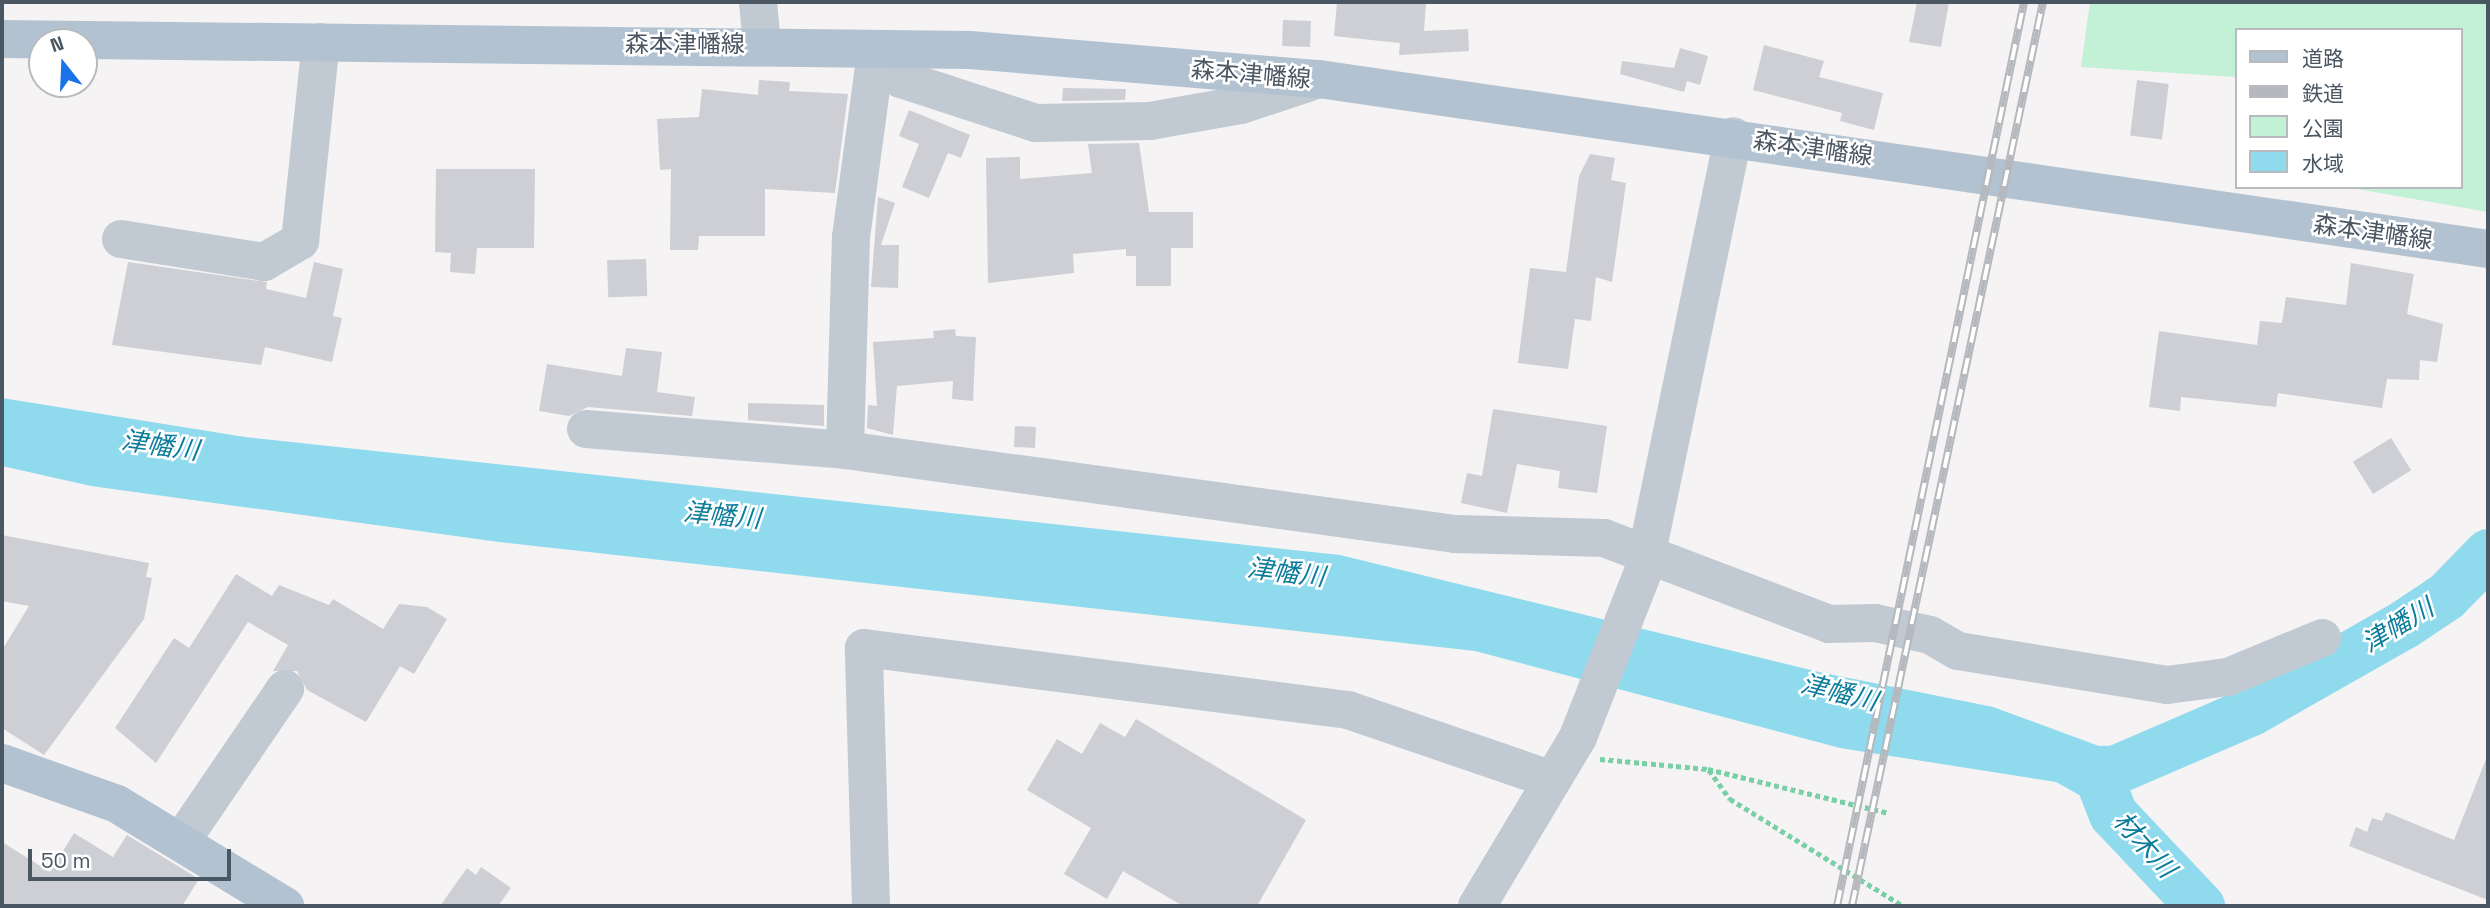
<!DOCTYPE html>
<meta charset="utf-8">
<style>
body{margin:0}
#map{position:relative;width:2490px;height:908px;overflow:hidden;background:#f5f3f3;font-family:"Space Grotesk","Noto Sans JP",sans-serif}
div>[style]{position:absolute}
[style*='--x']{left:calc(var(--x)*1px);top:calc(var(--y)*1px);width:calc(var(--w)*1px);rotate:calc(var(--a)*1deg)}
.green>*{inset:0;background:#c3f1d5}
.water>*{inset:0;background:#90daee}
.river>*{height:49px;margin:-24.5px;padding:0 24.5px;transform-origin:24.5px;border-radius:24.5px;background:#90daee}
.building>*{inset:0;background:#cdcfd5;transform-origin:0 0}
.path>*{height:4.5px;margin-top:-2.25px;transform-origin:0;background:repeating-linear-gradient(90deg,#7ad0a6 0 5px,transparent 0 8.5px)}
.minor>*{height:38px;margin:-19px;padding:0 19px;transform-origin:19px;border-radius:19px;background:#c1cad2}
.major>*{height:38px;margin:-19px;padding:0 19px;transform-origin:19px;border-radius:19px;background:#b3c2d1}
.rail>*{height:8px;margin-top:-4px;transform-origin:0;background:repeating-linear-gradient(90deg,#fff 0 16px,#b5b8bd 0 32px);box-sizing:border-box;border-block:2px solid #b5b8bd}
span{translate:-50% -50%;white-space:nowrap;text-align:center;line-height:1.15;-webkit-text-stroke:5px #fff;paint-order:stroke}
.street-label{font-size:24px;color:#4a5661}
.water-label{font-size:26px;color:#0c7c9b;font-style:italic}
.frame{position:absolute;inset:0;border:4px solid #4a5661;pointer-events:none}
.legend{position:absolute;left:2235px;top:28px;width:228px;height:161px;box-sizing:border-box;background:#fff;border:2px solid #b7bbc0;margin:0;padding:9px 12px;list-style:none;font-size:21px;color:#4a5661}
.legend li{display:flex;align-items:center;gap:14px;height:35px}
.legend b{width:35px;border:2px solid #b7bbc0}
.north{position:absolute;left:28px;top:28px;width:70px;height:70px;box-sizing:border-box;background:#fff;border:2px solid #b7bbc0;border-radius:50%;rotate:342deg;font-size:19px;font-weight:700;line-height:28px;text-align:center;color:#4a5661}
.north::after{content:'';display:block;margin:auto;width:24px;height:32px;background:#1a73e8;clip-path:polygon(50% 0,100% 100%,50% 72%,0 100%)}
.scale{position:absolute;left:28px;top:849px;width:203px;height:32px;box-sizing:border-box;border:4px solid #4a5661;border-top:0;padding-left:9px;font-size:21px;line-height:24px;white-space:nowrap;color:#4a5661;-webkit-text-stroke:5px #fff;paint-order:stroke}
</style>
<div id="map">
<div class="green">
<div style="clip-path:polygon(2090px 2px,2488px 2px,2488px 212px,2346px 187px,2460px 187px,2460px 30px,2236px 30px,2236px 77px,2081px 67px)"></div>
</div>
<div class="water">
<div style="clip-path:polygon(2px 398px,245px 437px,1340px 555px,1819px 672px,1993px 707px,2099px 746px,2175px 744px,2113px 791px,2113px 814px,2056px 782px,1840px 748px,1475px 651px,499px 542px,91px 486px,2px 466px)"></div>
</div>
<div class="river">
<div style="--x:2114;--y:770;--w:149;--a:-23.3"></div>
<div style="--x:2251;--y:711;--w:176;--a:-29.6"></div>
<div style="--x:2404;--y:624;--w:50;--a:-33.7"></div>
<div style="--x:2446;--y:596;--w:60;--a:-45.7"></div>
<div style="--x:2098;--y:776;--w:41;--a:68.5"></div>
<div style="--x:2113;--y:814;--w:127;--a:46.6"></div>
</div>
<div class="building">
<div style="clip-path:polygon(1337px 2px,1426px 2px,1424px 31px,1468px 29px,1469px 51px,1399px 55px,1400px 43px,1334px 36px)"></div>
<div style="clip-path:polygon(1917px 2px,1949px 2px,1941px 47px,1909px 42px)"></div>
<div style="left:1283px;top:20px;width:28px;height:26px;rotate:2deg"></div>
<div style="clip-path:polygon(1764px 45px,1824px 61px,1819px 77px,1883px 93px,1874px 130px,1840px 121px,1842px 113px,1753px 90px)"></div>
<div style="clip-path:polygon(1680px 48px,1708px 56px,1700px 85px,1687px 81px,1684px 92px,1620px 74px,1622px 61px,1674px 68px)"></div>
<div style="clip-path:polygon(759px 80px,790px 82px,789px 91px,848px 94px,835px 193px,765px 189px,765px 236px,699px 236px,698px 250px,670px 250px,671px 169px,660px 170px,657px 119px,699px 117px,702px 89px,758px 95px)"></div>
<div style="left:2137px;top:80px;width:32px;height:56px;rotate:7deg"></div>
<div style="clip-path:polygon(1063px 88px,1126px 89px,1125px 100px,1062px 101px)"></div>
<div style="clip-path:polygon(909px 110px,970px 135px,961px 158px,948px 153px,929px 198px,902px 187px,919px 144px,899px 136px)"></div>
<div style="clip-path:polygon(1139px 143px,1149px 212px,1193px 212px,1193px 248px,1171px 248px,1171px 286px,1136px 286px,1136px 256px,1126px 256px,1126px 249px,1073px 254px,1074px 273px,988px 283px,986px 158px,1020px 157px,1020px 179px,1092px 173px,1088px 144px)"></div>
<div style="clip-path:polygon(1590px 154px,1615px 158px,1611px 180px,1626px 183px,1612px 282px,1596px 277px,1591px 321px,1575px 319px,1568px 369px,1518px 363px,1530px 268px,1566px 272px,1579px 176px)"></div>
<div style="clip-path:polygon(436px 169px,535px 169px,534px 248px,477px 248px,475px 274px,450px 272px,451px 253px,435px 252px)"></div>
<div style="clip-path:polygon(878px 197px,895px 203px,881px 245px,899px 245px,898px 288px,871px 287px)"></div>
<div style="left:646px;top:259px;width:37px;height:39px;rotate:88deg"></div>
<div style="clip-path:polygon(128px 262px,267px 282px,266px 289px,306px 298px,314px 262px,343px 269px,333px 316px,342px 318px,332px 362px,265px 347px,261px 365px,112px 345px)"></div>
<div style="clip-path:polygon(2351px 263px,2414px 274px,2407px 314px,2443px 324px,2437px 362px,2420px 360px,2419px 380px,2387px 379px,2382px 408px,2278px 393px,2276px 407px,2181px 397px,2180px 411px,2149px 407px,2159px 331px,2257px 345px,2260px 321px,2282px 323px,2286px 297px,2346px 305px)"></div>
<div style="clip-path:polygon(955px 329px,956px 336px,976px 337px,973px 401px,952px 399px,953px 381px,897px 386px,893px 435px,867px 428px,868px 405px,877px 406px,873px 342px,934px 338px,933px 331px)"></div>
<div style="clip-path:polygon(626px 348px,662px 352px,657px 392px,695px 397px,692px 416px,588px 407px,569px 416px,539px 411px,547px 364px,622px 376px)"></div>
<div style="clip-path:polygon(748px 403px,824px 405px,824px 426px,748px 420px)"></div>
<div style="clip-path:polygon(1493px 409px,1607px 426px,1597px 493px,1558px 488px,1560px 471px,1517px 464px,1507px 513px,1461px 503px,1467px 473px,1482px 476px)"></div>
<div style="left:1015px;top:426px;width:21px;height:21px;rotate:3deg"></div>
<div style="left:2391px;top:438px;width:38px;height:45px;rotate:58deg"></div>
<div style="clip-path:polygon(2px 535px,149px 563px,146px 577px,152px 578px,144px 619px,44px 755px,2px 728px,2px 650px,29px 606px,2px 601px)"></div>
<div style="clip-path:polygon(236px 574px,272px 596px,279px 585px,329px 605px,333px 599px,383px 629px,399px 604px,427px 607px,447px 619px,414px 674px,400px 666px,366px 722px,307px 690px,297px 671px,273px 671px,288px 645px,248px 622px,156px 763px,115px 728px,174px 638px,189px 648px)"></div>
<div style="clip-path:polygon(1136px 719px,1306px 820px,1257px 906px,1183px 906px,1123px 871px,1107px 899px,1064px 874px,1091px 828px,1027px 790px,1057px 739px,1082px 754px,1100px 723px,1125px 737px)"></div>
<div style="clip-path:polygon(2488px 754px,2488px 900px,2349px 846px,2356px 827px,2367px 832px,2372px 818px,2382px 821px,2386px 812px,2454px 840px)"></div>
<div style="clip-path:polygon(74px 833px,113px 857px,127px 835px,199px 879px,182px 906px,2px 906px,2px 842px,50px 872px)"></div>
<div style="clip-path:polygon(481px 867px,511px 888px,498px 906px,440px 906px,467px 868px,476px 875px)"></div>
</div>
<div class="path">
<div style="--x:1600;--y:759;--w:108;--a:5.3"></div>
<div style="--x:1708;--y:769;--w:186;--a:13.7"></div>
<div style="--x:1709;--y:770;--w:36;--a:54"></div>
<div style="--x:1730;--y:799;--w:203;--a:31.7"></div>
</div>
<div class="minor">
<div style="--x:758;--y:2;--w:42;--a:84.6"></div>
<div style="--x:876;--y:51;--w:38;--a:48"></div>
<div style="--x:901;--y:79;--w:142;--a:18.1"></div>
<div style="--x:1036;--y:123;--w:114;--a:-1"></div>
<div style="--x:1150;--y:121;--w:92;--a:-10"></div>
<div style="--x:1241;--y:105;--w:82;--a:-18.4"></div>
<div style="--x:121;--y:239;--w:145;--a:9.1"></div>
<div style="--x:264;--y:262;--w:42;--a:-30.3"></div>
<div style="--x:300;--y:241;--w:200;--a:-84"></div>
<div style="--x:586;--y:429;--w:260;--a:4.6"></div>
<div style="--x:845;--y:450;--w:616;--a:7.84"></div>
<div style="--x:1455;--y:534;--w:149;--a:1.5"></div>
<div style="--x:1604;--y:538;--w:241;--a:20.9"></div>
<div style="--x:1829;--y:624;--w:46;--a:-1.2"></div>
<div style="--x:1875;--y:623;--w:56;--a:12.3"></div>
<div style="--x:1930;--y:635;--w:32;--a:30"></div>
<div style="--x:1958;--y:651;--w:212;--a:9.2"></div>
<div style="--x:2167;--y:685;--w:62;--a:-7.5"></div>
<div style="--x:2228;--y:677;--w:102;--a:-22.5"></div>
<div style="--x:845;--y:450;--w:213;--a:-88.4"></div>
<div style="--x:851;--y:237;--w:188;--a:-82.3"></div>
<div style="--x:182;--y:840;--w:183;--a:-55.7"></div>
<div style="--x:871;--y:906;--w:258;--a:-91.6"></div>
<div style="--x:864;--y:648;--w:488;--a:7.3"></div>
<div style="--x:1348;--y:710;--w:216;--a:18.9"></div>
<div style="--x:1477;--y:906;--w:197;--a:-59.1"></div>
<div style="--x:1578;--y:737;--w:177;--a:-68.5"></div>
<div style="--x:1643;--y:572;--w:445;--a:-78.3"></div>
</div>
<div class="major">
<div style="--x:2;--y:39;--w:968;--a:0.65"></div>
<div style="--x:970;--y:50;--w:350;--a:4.8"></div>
<div style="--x:1319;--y:79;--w:1181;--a:8.27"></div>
<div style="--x:2;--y:763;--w:122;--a:19.6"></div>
<div style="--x:117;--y:804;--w:197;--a:31.3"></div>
</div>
<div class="rail">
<div style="--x:1837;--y:906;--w:923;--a:-78.31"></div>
<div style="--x:1852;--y:906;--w:924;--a:-78.07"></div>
</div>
<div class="street-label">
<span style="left:685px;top:44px">森本津幡線</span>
<span style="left:1251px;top:74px;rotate:5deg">森本津幡線</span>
<span style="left:1813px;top:148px;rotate:8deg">森本津幡線</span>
<span style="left:2373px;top:232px;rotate:8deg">森本津幡線</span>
</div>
<div class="water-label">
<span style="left:160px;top:446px;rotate:8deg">津幡川</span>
<span style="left:722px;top:516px;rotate:5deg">津幡川</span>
<span style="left:1286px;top:573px;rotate:7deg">津幡川</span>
<span style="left:2398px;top:626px;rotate:-31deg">津幡川</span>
<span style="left:1839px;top:693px;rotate:14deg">津幡川</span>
<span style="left:2144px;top:845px;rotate:48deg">材木川</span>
</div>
<div class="frame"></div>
<ul class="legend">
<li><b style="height:9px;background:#b3c2d1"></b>道路</li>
<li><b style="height:9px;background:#b5b8bd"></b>鉄道</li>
<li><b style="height:19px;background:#c3f1d5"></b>公園</li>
<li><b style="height:19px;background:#90daee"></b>水域</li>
</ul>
<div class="north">N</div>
<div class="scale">50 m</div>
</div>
